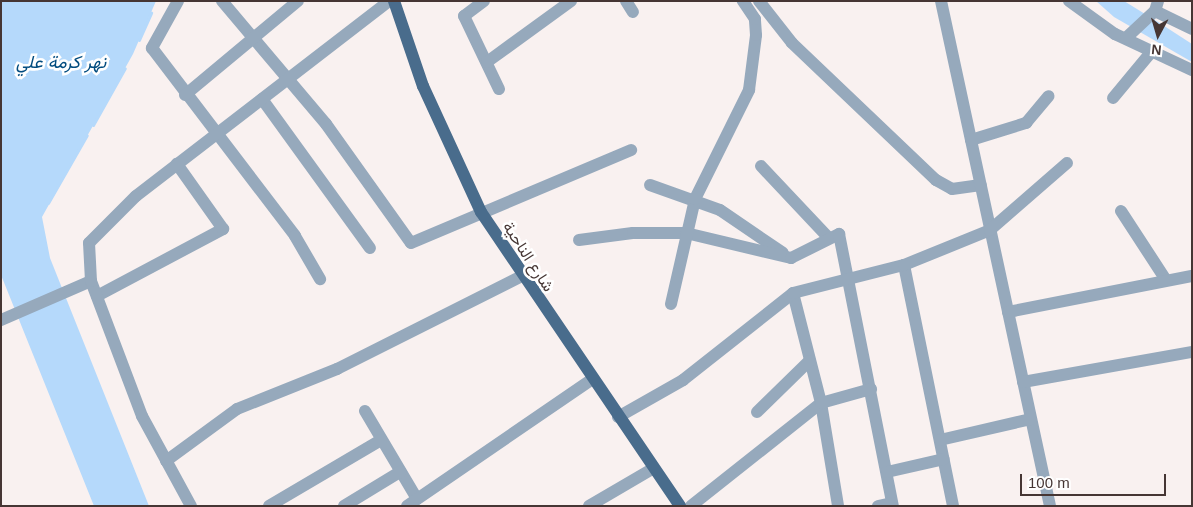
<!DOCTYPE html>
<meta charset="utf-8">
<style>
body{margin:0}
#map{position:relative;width:1193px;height:507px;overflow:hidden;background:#f9f1f0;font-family:Arial,Vazirmatn,sans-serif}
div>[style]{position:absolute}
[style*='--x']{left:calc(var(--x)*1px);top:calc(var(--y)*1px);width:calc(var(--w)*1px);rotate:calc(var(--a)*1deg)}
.water>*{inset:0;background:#b5d9fb}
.stream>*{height:3px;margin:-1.5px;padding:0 1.5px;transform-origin:1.5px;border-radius:1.5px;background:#b5d9fb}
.minor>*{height:12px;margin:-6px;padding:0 6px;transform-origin:6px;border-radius:6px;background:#96a9bc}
.major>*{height:12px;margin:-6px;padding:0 6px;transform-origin:6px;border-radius:6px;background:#496c8c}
span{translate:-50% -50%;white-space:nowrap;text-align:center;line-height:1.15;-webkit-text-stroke:5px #fff;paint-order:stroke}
.street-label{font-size:16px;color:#463634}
.water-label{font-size:18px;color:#024c7f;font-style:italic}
.frame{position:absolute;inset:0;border:2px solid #463634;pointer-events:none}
.north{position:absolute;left:1133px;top:10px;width:50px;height:50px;-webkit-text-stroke:4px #fff;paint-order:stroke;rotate:186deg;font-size:14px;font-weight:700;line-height:20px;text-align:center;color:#463634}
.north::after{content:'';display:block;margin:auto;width:18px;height:22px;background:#463634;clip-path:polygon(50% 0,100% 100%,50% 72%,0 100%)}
.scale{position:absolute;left:1020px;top:474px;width:146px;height:22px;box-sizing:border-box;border:2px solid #463634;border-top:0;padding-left:6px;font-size:15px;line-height:18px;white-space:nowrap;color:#463634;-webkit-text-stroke:4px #fff;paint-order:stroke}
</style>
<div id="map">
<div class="water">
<div style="clip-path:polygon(1px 1px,156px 1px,133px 54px,42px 217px,50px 258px,149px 506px,94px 506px,1px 275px)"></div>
<div style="clip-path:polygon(1096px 1px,1124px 1px,1158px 22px,1192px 44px,1192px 62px,1114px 17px)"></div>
</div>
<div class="stream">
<div style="--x:139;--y:40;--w:30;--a:-66"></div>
<div style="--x:93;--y:125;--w:65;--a:-60.7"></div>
<div style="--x:48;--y:203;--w:78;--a:-60.2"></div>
</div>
<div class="minor">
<div style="--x:178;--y:1;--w:54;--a:119"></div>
<div style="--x:152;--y:48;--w:236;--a:52.7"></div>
<div style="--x:295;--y:236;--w:50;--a:59.8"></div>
<div style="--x:222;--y:1;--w:161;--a:49.8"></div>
<div style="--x:326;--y:124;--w:146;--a:54.5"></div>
<div style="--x:411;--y:243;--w:239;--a:-22.9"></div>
<div style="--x:484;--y:1;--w:25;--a:143"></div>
<div style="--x:464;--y:16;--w:81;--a:64.4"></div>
<div style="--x:626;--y:1;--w:13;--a:58"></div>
<div style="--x:759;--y:1;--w:53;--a:51.8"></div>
<div style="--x:792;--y:43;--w:199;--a:43.6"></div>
<div style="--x:936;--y:180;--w:18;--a:29"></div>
<div style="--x:952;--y:189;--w:29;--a:-8"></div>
<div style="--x:941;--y:1;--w:517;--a:77.82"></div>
<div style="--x:1069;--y:1;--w:57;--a:35.7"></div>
<div style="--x:1115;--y:34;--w:85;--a:25.1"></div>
<div style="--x:1155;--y:11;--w:41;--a:25.9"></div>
<div style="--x:1126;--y:38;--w:40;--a:-43"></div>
<div style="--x:1155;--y:11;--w:10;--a:-73"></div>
<div style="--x:487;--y:62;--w:104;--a:-36"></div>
<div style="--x:185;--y:95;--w:147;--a:-39.8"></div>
<div style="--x:1113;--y:98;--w:61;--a:-50.3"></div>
<div style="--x:262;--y:99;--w:184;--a:54.1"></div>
<div style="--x:971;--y:140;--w:58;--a:-17.2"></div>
<div style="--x:1026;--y:123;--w:35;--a:-50"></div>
<div style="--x:761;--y:166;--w:98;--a:46.7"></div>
<div style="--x:650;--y:185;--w:74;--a:19.7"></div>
<div style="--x:720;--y:210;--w:76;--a:34.3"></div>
<div style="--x:1121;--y:211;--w:82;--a:56.9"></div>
<div style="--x:579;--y:240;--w:54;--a:-7.4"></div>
<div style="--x:633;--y:233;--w:53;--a:0"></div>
<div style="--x:686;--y:233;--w:108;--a:13.4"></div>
<div style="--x:791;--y:258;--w:54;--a:-26.6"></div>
<div style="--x:839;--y:234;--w:277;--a:78.8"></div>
<div style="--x:904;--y:265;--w:246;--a:78.5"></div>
<div style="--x:793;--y:293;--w:114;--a:75.7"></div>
<div style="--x:821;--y:403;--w:104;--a:80.6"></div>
<div style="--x:97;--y:296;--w:143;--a:-28"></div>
<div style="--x:223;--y:229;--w:80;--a:-125.3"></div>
<div style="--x:671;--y:304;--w:108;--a:-77.1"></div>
<div style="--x:695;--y:199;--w:122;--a:-63.6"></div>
<div style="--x:749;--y:90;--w:55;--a:-82.7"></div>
<div style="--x:756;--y:35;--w:16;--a:-94"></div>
<div style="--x:755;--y:19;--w:22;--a:-124"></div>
<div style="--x:1008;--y:312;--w:187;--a:-11.1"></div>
<div style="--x:1;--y:320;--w:98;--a:-23.4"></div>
<div style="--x:1023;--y:382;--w:172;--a:-10.1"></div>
<div style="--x:365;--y:411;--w:102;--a:59.4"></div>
<div style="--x:757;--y:412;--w:73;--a:-44.4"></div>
<div style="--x:618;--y:417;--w:75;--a:-29.6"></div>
<div style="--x:683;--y:380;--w:140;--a:-38.3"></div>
<div style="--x:793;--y:293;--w:114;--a:-14.2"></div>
<div style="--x:904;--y:265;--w:93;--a:-22.1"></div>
<div style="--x:990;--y:230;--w:102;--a:-41"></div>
<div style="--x:940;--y:440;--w:93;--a:-13"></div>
<div style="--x:166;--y:461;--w:88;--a:-36.2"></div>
<div style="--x:237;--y:409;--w:108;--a:-21.8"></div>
<div style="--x:337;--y:369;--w:205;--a:-26.7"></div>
<div style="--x:887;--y:472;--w:58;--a:-12.8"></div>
<div style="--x:191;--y:506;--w:102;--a:-118.6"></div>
<div style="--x:142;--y:416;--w:144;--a:-110.7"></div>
<div style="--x:91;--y:281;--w:38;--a:-93"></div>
<div style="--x:89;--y:243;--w:66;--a:-45"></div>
<div style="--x:136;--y:196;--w:319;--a:-37.6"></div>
<div style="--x:269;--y:506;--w:130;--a:-30.5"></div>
<div style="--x:344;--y:506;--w:66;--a:-31.3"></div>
<div style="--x:407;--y:506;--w:223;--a:-34.4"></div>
<div style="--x:589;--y:506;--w:73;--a:-30.4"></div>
<div style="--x:691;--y:506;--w:166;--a:-38.4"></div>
<div style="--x:821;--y:403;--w:52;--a:-15.6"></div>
<div style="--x:878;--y:506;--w:14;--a:-12"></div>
</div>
<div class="major">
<div style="--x:394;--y:1;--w:90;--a:71.2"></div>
<div style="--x:423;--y:86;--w:139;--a:65.3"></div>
<div style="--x:481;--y:212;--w:355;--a:55.9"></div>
</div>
<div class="street-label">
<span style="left:528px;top:257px;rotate:57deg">شارع الناحية</span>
</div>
<div class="water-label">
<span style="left:61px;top:62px">نهر كرمة علي</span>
</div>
<div class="frame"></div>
<div class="north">N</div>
<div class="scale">100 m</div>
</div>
